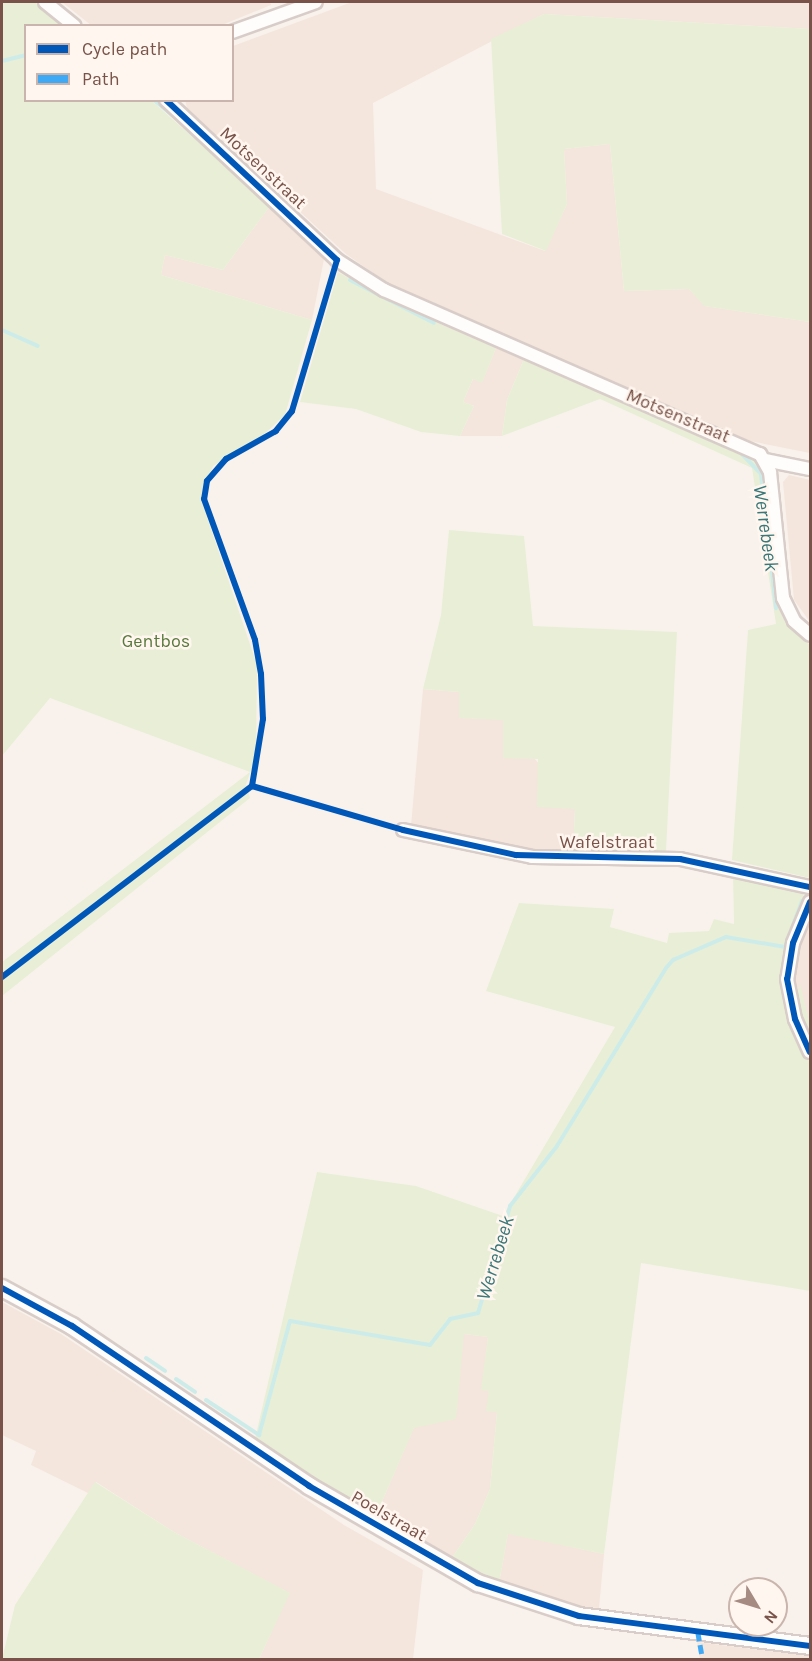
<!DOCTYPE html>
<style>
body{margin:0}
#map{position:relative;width:812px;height:1661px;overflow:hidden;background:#f9f2ec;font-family:Karla,sans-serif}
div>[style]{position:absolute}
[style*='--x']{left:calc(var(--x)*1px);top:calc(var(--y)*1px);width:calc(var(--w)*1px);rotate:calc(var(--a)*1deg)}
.residential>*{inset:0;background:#f4e6dc}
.green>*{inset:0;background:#e8efd6}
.stream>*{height:4px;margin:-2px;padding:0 2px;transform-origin:2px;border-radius:2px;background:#cdece9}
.roads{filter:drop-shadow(2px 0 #d8cdc8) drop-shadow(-2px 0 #d8cdc8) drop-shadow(0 2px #d8cdc8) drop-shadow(0 -2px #d8cdc8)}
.street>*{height:12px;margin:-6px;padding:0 6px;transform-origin:6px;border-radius:6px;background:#fefdfc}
.secondary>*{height:16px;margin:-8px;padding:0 8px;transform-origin:8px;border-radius:8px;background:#fefdfc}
.quiet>*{height:4.5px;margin-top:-2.25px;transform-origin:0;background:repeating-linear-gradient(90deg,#3fa9f5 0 9px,transparent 0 13.5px)}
.cycleway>*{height:6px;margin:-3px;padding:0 3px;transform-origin:3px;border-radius:3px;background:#0057b8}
span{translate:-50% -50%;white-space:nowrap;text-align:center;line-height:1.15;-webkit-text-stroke:5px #fff6ef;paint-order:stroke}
.street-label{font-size:18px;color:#795349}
.park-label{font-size:18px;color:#597a3d}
.water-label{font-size:20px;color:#397778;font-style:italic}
.frame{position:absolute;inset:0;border:3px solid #795349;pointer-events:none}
.legend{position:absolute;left:24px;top:24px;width:210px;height:78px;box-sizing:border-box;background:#fff6ef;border:2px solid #c9b5ad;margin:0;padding:8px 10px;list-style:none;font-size:18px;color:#795349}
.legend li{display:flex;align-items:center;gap:12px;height:30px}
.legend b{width:30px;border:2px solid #c9b5ad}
.north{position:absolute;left:728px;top:1577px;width:60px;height:60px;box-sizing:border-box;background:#fff6ef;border:2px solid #c9b5ad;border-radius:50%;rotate:128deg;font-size:16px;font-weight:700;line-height:24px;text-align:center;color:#795349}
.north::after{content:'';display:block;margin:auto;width:21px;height:27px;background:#a68b82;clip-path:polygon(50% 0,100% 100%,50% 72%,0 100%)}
</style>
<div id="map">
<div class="residential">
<div style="clip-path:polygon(62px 2px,270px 2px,271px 5px,222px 25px,92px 26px)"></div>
<div style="clip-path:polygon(352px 2px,810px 2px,810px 29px,544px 14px,373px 103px,376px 189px,545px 251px,567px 204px,564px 149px,610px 144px,624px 291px,689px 289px,705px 306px,810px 322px,810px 453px,750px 441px,399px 291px,346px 254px,187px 108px,185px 100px,232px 100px,233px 46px)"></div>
<div style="clip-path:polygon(270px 206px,324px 259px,312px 320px,161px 275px,165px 255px,223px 270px)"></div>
<div style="clip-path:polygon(496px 348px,524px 359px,507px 400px,502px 436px,460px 436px,474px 406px,463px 402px,473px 379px,482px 382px)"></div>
<div style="clip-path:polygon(789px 475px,810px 480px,810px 622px,794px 600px,783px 482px)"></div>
<div style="clip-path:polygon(423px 689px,459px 692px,460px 718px,503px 719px,575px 809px,573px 853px,532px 852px,411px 826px)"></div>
<div style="clip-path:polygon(810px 908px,810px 1025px,793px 975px)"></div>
<div style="clip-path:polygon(2px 1302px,61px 1334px,344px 1525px,423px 1570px,413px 1659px,259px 1659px,289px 1593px,174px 1532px,96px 1482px,90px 1494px,31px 1465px,36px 1451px,2px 1435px)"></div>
<div style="clip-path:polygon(464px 1334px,488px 1337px,482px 1390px,489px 1390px,497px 1412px,490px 1489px,475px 1524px,449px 1562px,374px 1520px,414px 1427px)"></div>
<div style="clip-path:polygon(508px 1533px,604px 1554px,599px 1608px,559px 1605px,498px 1589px)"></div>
<div style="clip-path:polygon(697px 1642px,810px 1656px,810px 1659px,700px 1659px)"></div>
</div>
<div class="green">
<div style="clip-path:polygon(2px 2px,35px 2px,64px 25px,26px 26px,26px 100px,152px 101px,270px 206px,223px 270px,165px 255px,161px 275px,312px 320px,285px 415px,258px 440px,213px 466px,201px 499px,257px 665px,256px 758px,246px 784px,250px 798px,2px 996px,2px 962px,250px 772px,50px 698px,2px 756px)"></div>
<div style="clip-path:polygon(544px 14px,810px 29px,810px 322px,704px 306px,689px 289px,624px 291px,610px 144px,564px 149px,567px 204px,546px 251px,502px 234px,491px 39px)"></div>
<div style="clip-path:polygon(338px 272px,396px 305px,496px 348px,482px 383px,473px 379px,463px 402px,474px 406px,460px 436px,421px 432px,356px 409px,300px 402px)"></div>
<div style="clip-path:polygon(524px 359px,727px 442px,760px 465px,777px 605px,785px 622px,810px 645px,810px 878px,732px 860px,748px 630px,776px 624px,752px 468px,600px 399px,502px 436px,507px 400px)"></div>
<div style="clip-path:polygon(449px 530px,524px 536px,533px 626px,677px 632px,666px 852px,573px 853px,575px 809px,537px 807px,538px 759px,503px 758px,503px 720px,459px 718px,459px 692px,423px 689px,441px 615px)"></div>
<div style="clip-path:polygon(733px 874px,803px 893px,804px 900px,789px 940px,795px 1032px,810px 1063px,810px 1291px,641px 1263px,604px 1554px,508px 1534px,498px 1589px,449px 1562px,475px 1524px,490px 1489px,497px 1412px,486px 1411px,489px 1391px,481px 1390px,488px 1337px,464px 1334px,456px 1419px,414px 1428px,374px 1520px,254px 1443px,317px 1172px,416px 1186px,503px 1216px,615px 1027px,486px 991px,519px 903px,614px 909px,610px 927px,667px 943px,669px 933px,709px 931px,714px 919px,734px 924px)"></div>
<div style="clip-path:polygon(800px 984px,810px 1025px,810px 1045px,796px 1002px)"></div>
<div style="clip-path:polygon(95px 1482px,174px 1532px,290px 1593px,259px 1659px,2px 1659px,15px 1605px)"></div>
</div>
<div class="stream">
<div style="--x:2;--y:61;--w:25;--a:-14"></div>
<div style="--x:154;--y:100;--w:25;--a:40"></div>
<div style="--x:185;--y:127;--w:67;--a:42.6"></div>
<div style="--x:350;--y:280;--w:94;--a:27.1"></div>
<div style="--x:2;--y:330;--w:39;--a:24"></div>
<div style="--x:645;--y:411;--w:64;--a:23"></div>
<div style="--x:739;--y:451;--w:32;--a:46"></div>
<div style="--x:761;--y:474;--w:135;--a:83.6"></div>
<div style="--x:146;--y:1358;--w:23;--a:34"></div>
<div style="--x:176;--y:1379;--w:23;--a:34"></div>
<div style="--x:206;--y:1400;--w:64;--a:33.4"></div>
<div style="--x:259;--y:1435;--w:118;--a:-74.8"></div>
<div style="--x:290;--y:1321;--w:142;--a:9.7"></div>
<div style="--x:430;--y:1345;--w:33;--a:-52"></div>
<div style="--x:450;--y:1319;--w:29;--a:-12"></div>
<div style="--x:478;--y:1313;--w:112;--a:-73.3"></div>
<div style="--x:510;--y:1206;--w:76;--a:-51.9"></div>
<div style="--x:557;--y:1146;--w:209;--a:-58.5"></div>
<div style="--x:666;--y:968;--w:11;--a:-49"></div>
<div style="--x:673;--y:960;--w:58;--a:-23.5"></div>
<div style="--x:726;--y:937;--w:60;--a:9.6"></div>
<div style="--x:785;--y:947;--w:49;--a:-69.7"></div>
</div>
<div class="roads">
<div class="street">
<div style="--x:45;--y:2;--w:38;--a:39"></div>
<div style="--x:232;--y:32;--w:89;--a:-19.7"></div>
<div style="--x:166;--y:100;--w:234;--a:43.1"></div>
<div style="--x:337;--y:260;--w:56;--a:32.6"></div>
<div style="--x:384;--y:290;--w:410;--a:23.6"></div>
<div style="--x:760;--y:454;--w:21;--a:61"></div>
<div style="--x:770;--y:472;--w:127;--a:84.1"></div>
<div style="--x:783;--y:598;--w:25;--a:64"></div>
<div style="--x:794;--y:621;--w:21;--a:41"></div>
<div style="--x:765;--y:460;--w:46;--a:11.3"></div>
<div style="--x:403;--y:830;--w:132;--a:11.8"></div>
<div style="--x:532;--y:857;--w:148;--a:0.8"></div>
<div style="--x:680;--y:859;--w:133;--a:12.2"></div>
<div style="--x:810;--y:902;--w:44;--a:112.5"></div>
<div style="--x:793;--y:943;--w:36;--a:99"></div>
<div style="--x:787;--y:979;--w:41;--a:78.7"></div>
<div style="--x:795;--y:1019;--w:36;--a:66"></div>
</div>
<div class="secondary">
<div style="--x:2;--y:1288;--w:80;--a:28.5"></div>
<div style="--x:72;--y:1326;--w:286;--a:34"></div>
<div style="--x:309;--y:1486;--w:195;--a:29.9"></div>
<div style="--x:478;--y:1583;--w:106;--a:18.1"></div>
<div style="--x:579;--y:1616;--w:233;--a:7.4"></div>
</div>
</div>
<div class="quiet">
<div style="--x:698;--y:1632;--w:28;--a:80"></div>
</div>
<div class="cycleway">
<div style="--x:166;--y:100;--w:234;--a:43.1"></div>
<div style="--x:337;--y:260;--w:158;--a:106.6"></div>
<div style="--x:292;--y:411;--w:26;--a:129"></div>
<div style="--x:276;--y:431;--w:57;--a:150.8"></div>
<div style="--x:226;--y:459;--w:29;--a:131"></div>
<div style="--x:207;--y:481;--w:18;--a:99"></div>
<div style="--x:204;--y:499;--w:150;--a:70.1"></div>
<div style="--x:255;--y:640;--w:35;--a:80"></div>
<div style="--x:261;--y:674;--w:45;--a:87.5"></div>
<div style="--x:263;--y:719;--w:68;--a:99.3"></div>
<div style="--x:252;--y:786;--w:157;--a:16.2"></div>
<div style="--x:403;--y:830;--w:116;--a:12.5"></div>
<div style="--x:516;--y:855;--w:164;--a:1.4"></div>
<div style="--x:680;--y:859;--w:133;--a:12.2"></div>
<div style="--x:810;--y:902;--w:44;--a:112.5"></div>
<div style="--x:793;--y:943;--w:36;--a:99"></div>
<div style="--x:787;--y:979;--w:41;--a:78.7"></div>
<div style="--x:795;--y:1019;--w:36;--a:66"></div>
<div style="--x:2;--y:977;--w:315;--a:-37.4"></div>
<div style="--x:2;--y:1288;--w:80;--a:28.5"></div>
<div style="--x:72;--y:1326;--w:286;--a:34"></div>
<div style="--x:309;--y:1486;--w:195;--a:29.9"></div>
<div style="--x:478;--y:1583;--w:106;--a:18.1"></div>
<div style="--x:579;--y:1616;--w:233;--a:7.4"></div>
</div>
<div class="street-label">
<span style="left:263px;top:168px;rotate:43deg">Motsenstraat</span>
<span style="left:678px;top:416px;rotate:23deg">Motsenstraat</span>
<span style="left:607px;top:842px">Wafelstraat</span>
<span style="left:389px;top:1516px;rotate:30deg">Poelstraat</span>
</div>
<div class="park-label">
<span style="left:156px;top:641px">Gentbos</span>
</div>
<div class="water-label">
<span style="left:766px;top:528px;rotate:82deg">Werrebeek</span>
<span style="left:495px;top:1258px;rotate:-73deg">Werrebeek</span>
</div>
<div class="frame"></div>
<ul class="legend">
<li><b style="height:8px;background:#0057b8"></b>Cycle path</li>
<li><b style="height:8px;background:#3fa9f5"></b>Path</li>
</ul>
<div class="north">N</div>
</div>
